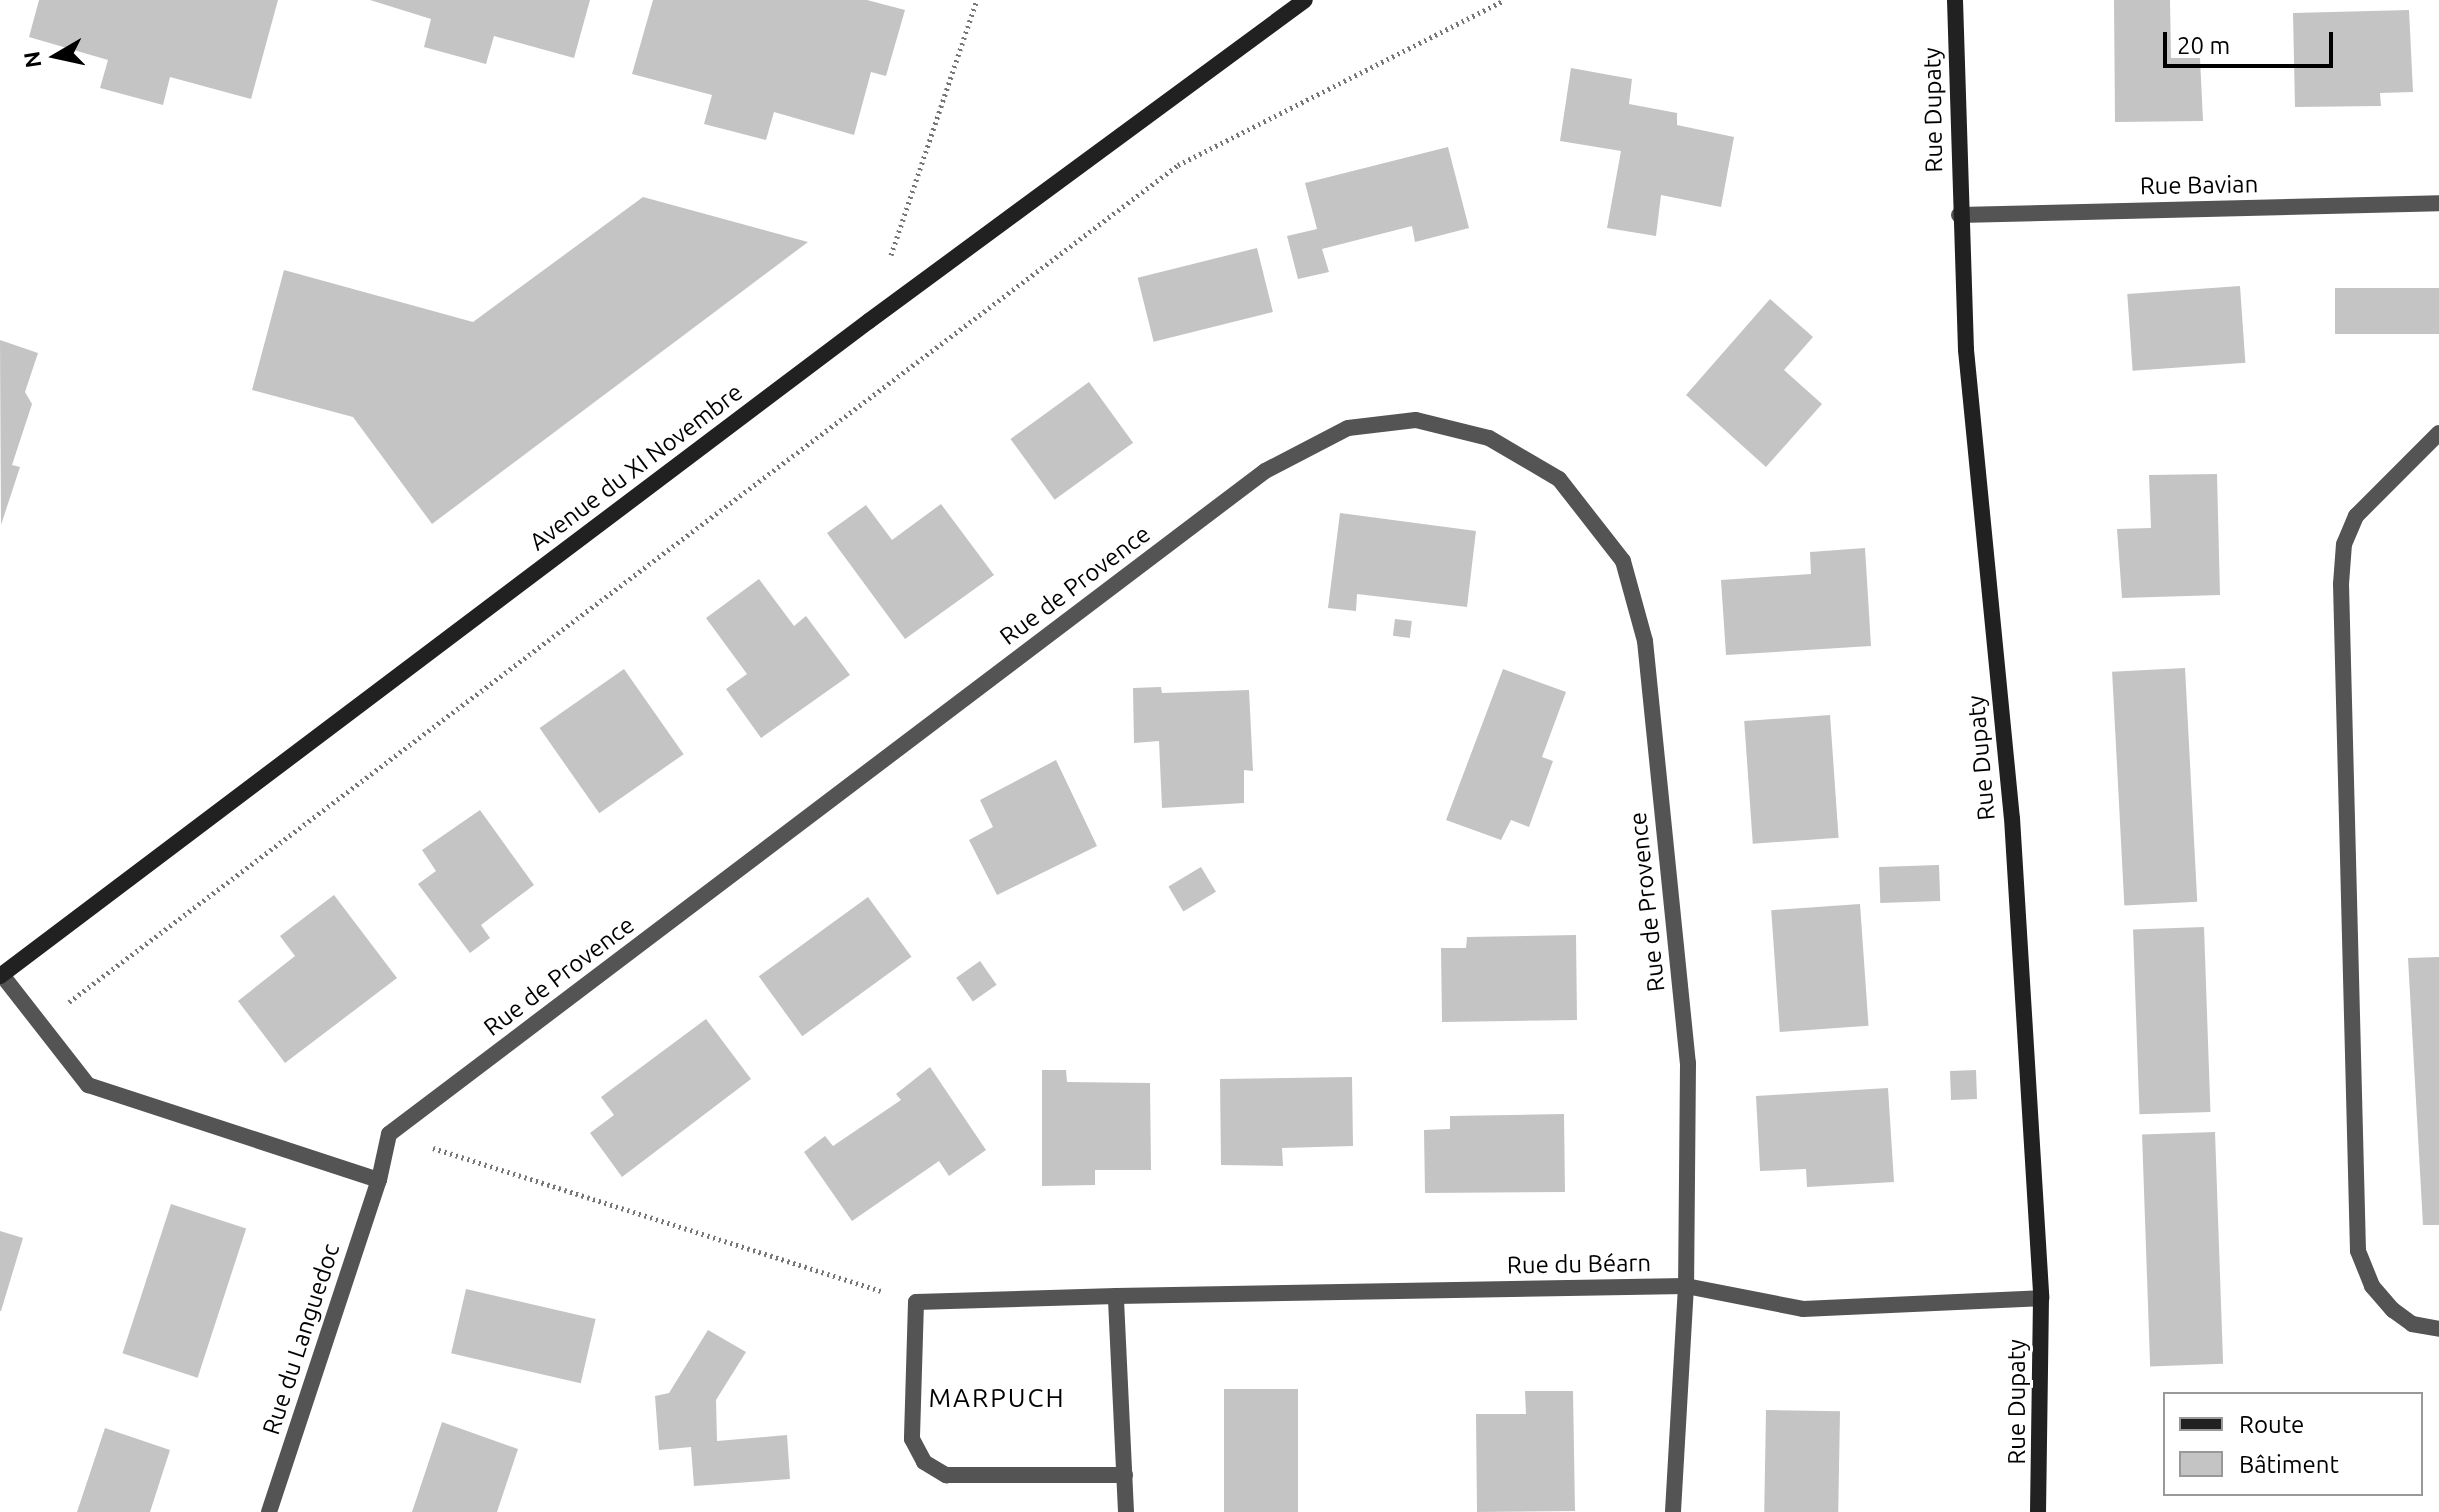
<!DOCTYPE html>
<meta charset="utf-8">
<style>
body{margin:0}
#map{position:relative;width:2439px;height:1512px;overflow:hidden;background:#fff;font-family:Ubuntu,sans-serif}
div>[style]{position:absolute}
[style*='--x']{left:calc(var(--x)*1px);top:calc(var(--y)*1px);width:calc(var(--w)*1px);rotate:calc(var(--a)*1deg)}
.building>*{inset:0;background:#c4c4c4;transform-origin:0 0}
.path>*{height:5px;margin-top:-2.5px;transform-origin:0;background:repeating-linear-gradient(90deg,#767676 0 2px,transparent 0 6px)}
.lane>*{height:16px;margin:-8px;padding:0 8px;transform-origin:8px;border-radius:8px;background:#545454}
.street>*{height:16px;margin:-8px;padding:0 8px;transform-origin:8px;border-radius:8px;background:#545454}
.secondary>*{height:16px;margin:-8px;padding:0 8px;transform-origin:8px;border-radius:8px;background:#212121}
span{translate:-50% -50%;white-space:nowrap;text-align:center;line-height:1.15;-webkit-text-stroke:6px #fff;paint-order:stroke}
.street-label{font-size:24px;color:#000}
.neighbourhood-label{font-size:26px;color:#000;letter-spacing:2px}
.legend{position:absolute;left:2163px;top:1392px;width:260px;height:104px;box-sizing:border-box;background:#fff;border:2px solid #999;margin:0;padding:10px 14px;list-style:none;font-size:24px;color:#000}
.legend li{display:flex;align-items:center;gap:16px;height:40px}
.legend b{width:40px;border:2px solid #999}
.north{position:absolute;left:16px;top:16px;width:80px;height:80px;-webkit-text-stroke:6px #fff;paint-order:stroke;rotate:261deg;font-size:22px;font-weight:700;line-height:32px;text-align:center;color:#000}
.north::after{content:'';display:block;margin:auto;width:28px;height:36px;background:#000;clip-path:polygon(50% 0,100% 100%,50% 72%,0 100%)}
.scale{position:absolute;left:2163px;top:32px;width:170px;height:36px;box-sizing:border-box;border:4px solid #000;border-top:0;padding-left:10px;font-size:24px;line-height:28px;white-space:nowrap;color:#000;-webkit-text-stroke:6px #fff;paint-order:stroke}
</style>
<div id="map">
<div class="building">
<div style="clip-path:polygon(39px 0,278px 0,251px 99px,170px 77px,163px 105px,100px 88px,108px 60px,29px 37px)"></div>
<div style="clip-path:polygon(370px 0,590px 0,574px 58px,494px 36px,486px 64px,424px 47px,431px 19px)"></div>
<div style="clip-path:polygon(653px 0,867px 0,905px 10px,886px 76px,871px 72px,854px 135px,774px 112px,766px 140px,704px 124px,712px 95px,632px 74px)"></div>
<div style="clip-path:polygon(2114px 0,2170px 0,2171px 58px,2200px 58px,2203px 121px,2115px 122px)"></div>
<div style="clip-path:polygon(2409px 10px,2413px 92px,2380px 93px,2381px 106px,2295px 107px,2293px 13px)"></div>
<div style="clip-path:polygon(1571px 68px,1632px 79px,1629px 104px,1677px 113px,1677px 125px,1734px 137px,1721px 207px,1661px 195px,1656px 236px,1607px 228px,1621px 151px,1560px 141px)"></div>
<div style="clip-path:polygon(1448px 147px,1469px 228px,1415px 242px,1412px 226px,1322px 249px,1329px 272px,1298px 279px,1287px 236px,1317px 229px,1305px 183px)"></div>
<div style="clip-path:polygon(643px 197px,808px 242px,432px 524px,353px 417px,252px 390px,284px 270px,473px 322px)"></div>
<div style="left:1257px;top:248px;width:66px;height:123px;rotate:76deg"></div>
<div style="left:2240px;top:286px;width:77px;height:113px;rotate:86deg"></div>
<div style="left:2439px;top:288px;width:46px;height:104px;rotate:90deg"></div>
<div style="clip-path:polygon(1770px 299px,1813px 337px,1784px 370px,1822px 404px,1766px 467px,1686px 395px)"></div>
<div style="clip-path:polygon(0 340px,38px 353px,25px 392px,32px 404px,12px 465px,20px 467px,1px 525px)"></div>
<div style="left:1089px;top:382px;width:75px;height:97px;rotate:54deg"></div>
<div style="clip-path:polygon(2217px 474px,2220px 595px,2122px 598px,2117px 529px,2151px 528px,2149px 475px)"></div>
<div style="clip-path:polygon(941px 504px,994px 575px,905px 639px,827px 533px,866px 505px,892px 540px)"></div>
<div style="clip-path:polygon(1340px 513px,1476px 531px,1467px 607px,1357px 594px,1356px 611px,1328px 608px)"></div>
<div style="clip-path:polygon(1865px 548px,1871px 646px,1726px 655px,1721px 580px,1811px 574px,1810px 552px)"></div>
<div style="clip-path:polygon(759px 579px,794px 626px,806px 616px,850px 675px,761px 738px,726px 689px,747px 674px,706px 618px)"></div>
<div style="left:1395px;top:619px;width:17px;height:17px;rotate:7deg"></div>
<div style="left:2185px;top:668px;width:234px;height:73px;rotate:87deg"></div>
<div style="left:624px;top:669px;width:104px;height:103px;rotate:55deg"></div>
<div style="clip-path:polygon(1503px 669px,1566px 692px,1542px 757px,1553px 761px,1529px 827px,1511px 820px,1501px 840px,1446px 820px)"></div>
<div style="clip-path:polygon(1161px 687px,1162px 693px,1249px 690px,1253px 771px,1244px 770px,1244px 803px,1162px 808px,1159px 741px,1134px 743px,1133px 688px)"></div>
<div style="left:1830px;top:715px;width:123px;height:86px;rotate:86deg"></div>
<div style="clip-path:polygon(1056px 760px,1097px 846px,997px 895px,969px 840px,993px 827px,980px 800px)"></div>
<div style="clip-path:polygon(480px 810px,534px 885px,481px 925px,490px 938px,470px 953px,418px 884px,436px 871px,422px 850px)"></div>
<div style="left:1939px;top:865px;width:36px;height:60px;rotate:88deg"></div>
<div style="left:1201px;top:867px;width:29px;height:38px;rotate:59deg"></div>
<div style="clip-path:polygon(334px 895px,397px 978px,285px 1063px,238px 1001px,295px 956px,280px 936px)"></div>
<div style="left:868px;top:897px;width:74px;height:135px;rotate:54deg"></div>
<div style="left:1860px;top:904px;width:122px;height:89px;rotate:86deg"></div>
<div style="left:2204px;top:927px;width:185px;height:71px;rotate:88deg"></div>
<div style="clip-path:polygon(1576px 935px,1577px 1020px,1442px 1022px,1441px 948px,1466px 948px,1467px 937px)"></div>
<div style="clip-path:polygon(2439px 957px,2439px 1225px,2423px 1225px,2408px 958px)"></div>
<div style="left:980px;top:961px;width:29px;height:29px;rotate:55deg"></div>
<div style="clip-path:polygon(706px 1019px,751px 1079px,622px 1177px,590px 1133px,614px 1115px,601px 1097px)"></div>
<div style="clip-path:polygon(930px 1067px,986px 1150px,949px 1176px,939px 1161px,852px 1221px,804px 1152px,825px 1136px,833px 1146px,901px 1100px,896px 1094px)"></div>
<div style="clip-path:polygon(1042px 1070px,1066px 1070px,1067px 1082px,1150px 1083px,1151px 1170px,1095px 1170px,1095px 1185px,1042px 1186px)"></div>
<div style="left:1976px;top:1070px;width:29px;height:26px;rotate:88deg"></div>
<div style="clip-path:polygon(1352px 1077px,1353px 1146px,1282px 1148px,1283px 1166px,1221px 1165px,1220px 1079px)"></div>
<div style="clip-path:polygon(1888px 1088px,1894px 1182px,1807px 1187px,1806px 1169px,1760px 1171px,1756px 1096px)"></div>
<div style="clip-path:polygon(1564px 1114px,1565px 1192px,1425px 1193px,1424px 1130px,1450px 1129px,1450px 1116px)"></div>
<div style="left:2215px;top:1132px;width:232px;height:73px;rotate:88deg"></div>
<div style="left:171px;top:1204px;width:79px;height:157px;rotate:18deg"></div>
<div style="clip-path:polygon(0 1231px,23px 1238px,1px 1311px,0 1311px)"></div>
<div style="left:466px;top:1289px;width:133px;height:66px;rotate:13deg"></div>
<div style="clip-path:polygon(708px 1330px,746px 1352px,716px 1400px,717px 1441px,787px 1435px,790px 1479px,694px 1486px,691px 1447px,659px 1450px,655px 1396px,669px 1393px)"></div>
<div style="left:1298px;top:1389px;width:123px;height:74px;rotate:90deg"></div>
<div style="clip-path:polygon(1525px 1391px,1573px 1391px,1575px 1511px,1477px 1512px,1476px 1414px,1526px 1414px)"></div>
<div style="left:1766px;top:1410px;width:74px;height:102px;rotate:1deg"></div>
<div style="clip-path:polygon(442px 1422px,518px 1449px,497px 1512px,412px 1512px)"></div>
<div style="clip-path:polygon(105px 1428px,170px 1450px,150px 1512px,77px 1512px)"></div>
</div>
<div class="path">
<div style="--x:891;--y:255;--w:269;--a:-71.4"></div>
<div style="--x:69;--y:1002;--w:1389;--a:-37.04"></div>
<div style="--x:1178;--y:165;--w:365;--a:-26.8"></div>
<div style="--x:433;--y:1148;--w:470;--a:17.7"></div>
</div>
<div class="lane">
<div style="--x:2439;--y:433;--w:117;--a:135"></div>
<div style="--x:2356;--y:516;--w:30;--a:113"></div>
<div style="--x:2344;--y:544;--w:40;--a:94.3"></div>
<div style="--x:2341;--y:584;--w:667;--a:88.54"></div>
<div style="--x:2358;--y:1251;--w:38;--a:68"></div>
<div style="--x:2372;--y:1286;--w:32;--a:49"></div>
<div style="--x:2393;--y:1310;--w:24;--a:36"></div>
<div style="--x:2412;--y:1324;--w:27;--a:10"></div>
</div>
<div class="street">
<div style="--x:1959;--y:215;--w:480;--a:-1.4"></div>
<div style="--x:2;--y:975;--w:140;--a:52"></div>
<div style="--x:88;--y:1085;--w:306;--a:18.1"></div>
<div style="--x:379;--y:1180;--w:47;--a:-77.7"></div>
<div style="--x:389;--y:1134;--w:1099;--a:-37.12"></div>
<div style="--x:1265;--y:471;--w:93;--a:-27.4"></div>
<div style="--x:1348;--y:428;--w:68;--a:-6.7"></div>
<div style="--x:1416;--y:420;--w:75;--a:13.9"></div>
<div style="--x:1489;--y:438;--w:81;--a:30.4"></div>
<div style="--x:1559;--y:479;--w:104;--a:52"></div>
<div style="--x:1623;--y:561;--w:83;--a:74.6"></div>
<div style="--x:1645;--y:641;--w:424;--a:84.2"></div>
<div style="--x:1688;--y:1063;--w:223;--a:90.5"></div>
<div style="--x:1686;--y:1286;--w:226;--a:93.3"></div>
<div style="--x:1116;--y:1296;--w:200;--a:178.3"></div>
<div style="--x:916;--y:1302;--w:137;--a:91.7"></div>
<div style="--x:912;--y:1439;--w:26;--a:62"></div>
<div style="--x:924;--y:1462;--w:26;--a:31"></div>
<div style="--x:946;--y:1475;--w:179;--a:0"></div>
<div style="--x:269;--y:1512;--w:350;--a:-71.7"></div>
<div style="--x:1126;--y:1512;--w:216;--a:-92.7"></div>
<div style="--x:1116;--y:1296;--w:570;--a:-1.01"></div>
<div style="--x:1686;--y:1286;--w:119;--a:11.1"></div>
<div style="--x:1803;--y:1309;--w:238;--a:-2.6"></div>
</div>
<div class="secondary">
<div style="--x:1955;--y:0;--w:350;--a:88.2"></div>
<div style="--x:1966;--y:350;--w:470;--a:84.4"></div>
<div style="--x:2012;--y:818;--w:481;--a:86.5"></div>
<div style="--x:2041;--y:1298;--w:214;--a:90.8"></div>
<div style="--x:0;--y:976;--w:1088;--a:-37.01"></div>
<div style="--x:869;--y:321;--w:541;--a:-36.36"></div>
</div>
<div class="street-label">
<span style="left:1933px;top:110px;rotate:-91deg">Rue Dupaty</span>
<span style="left:2199px;top:185px;rotate:-1deg">Rue Bavian</span>
<span style="left:636px;top:467px;rotate:-37deg">Avenue du XI Novembre</span>
<span style="left:1075px;top:585px;rotate:-37deg">Rue de Provence</span>
<span style="left:1981px;top:758px;rotate:-95deg">Rue Dupaty</span>
<span style="left:1647px;top:902px;rotate:-96deg">Rue de Provence</span>
<span style="left:559px;top:976px;rotate:-37deg">Rue de Provence</span>
<span style="left:1579px;top:1264px;rotate:-1deg">Rue du Béarn</span>
<span style="left:301px;top:1339px;rotate:-72deg">Rue du Languedoc</span>
<span style="left:2017px;top:1402px;rotate:-90deg">Rue Dupaty</span>
</div>
<div class="neighbourhood-label">
<span style="left:997px;top:1398px">MARPUCH</span>
</div>
<ul class="legend">
<li><b style="height:10px;background:#212121"></b>Route</li>
<li><b style="height:22px;background:#c4c4c4"></b>Bâtiment</li>
</ul>
<div class="north">N</div>
<div class="scale">20 m</div>
</div>
